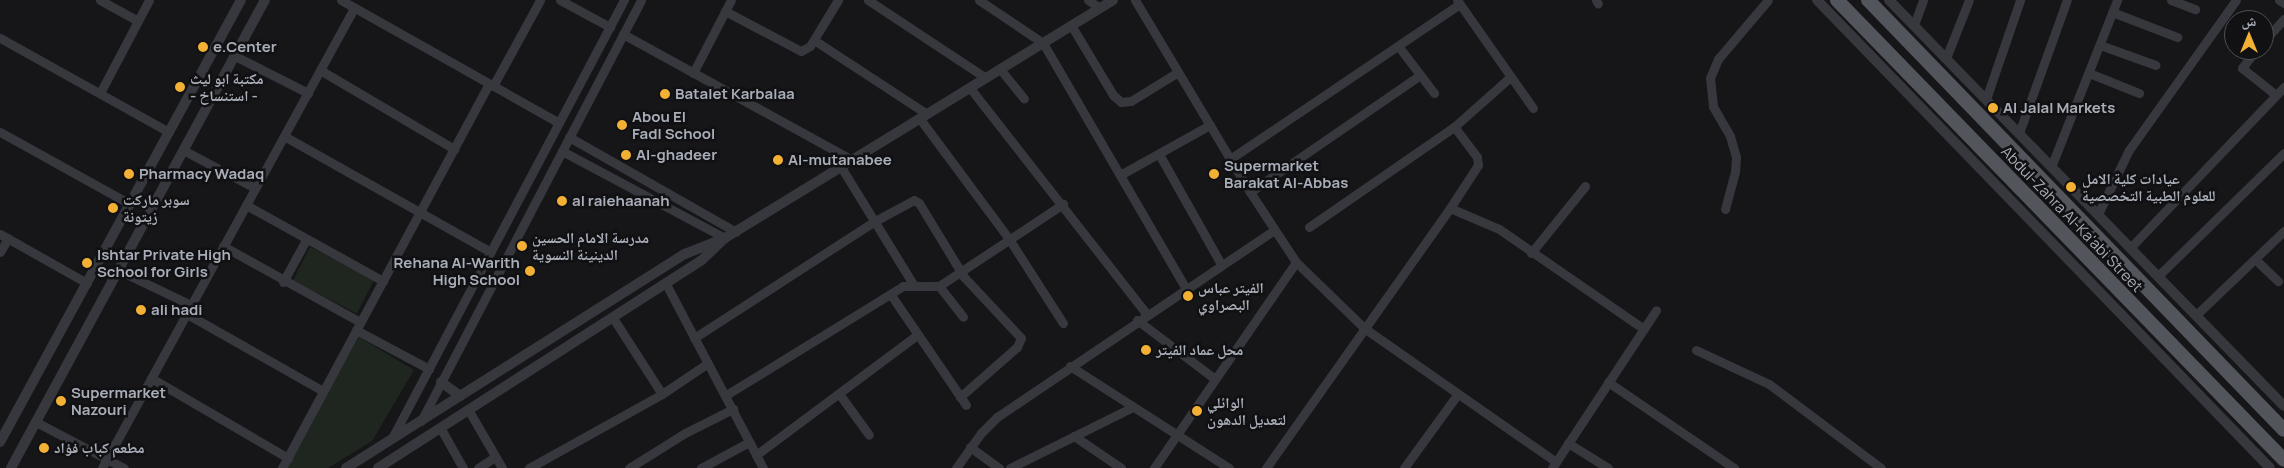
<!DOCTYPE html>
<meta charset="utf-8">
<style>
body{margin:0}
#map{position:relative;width:2284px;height:468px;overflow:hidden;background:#161618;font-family:Manrope,"Noto Naskh Arabic",sans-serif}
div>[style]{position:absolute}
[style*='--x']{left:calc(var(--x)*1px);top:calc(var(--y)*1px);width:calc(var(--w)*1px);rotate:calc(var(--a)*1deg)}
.green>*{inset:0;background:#1e261f;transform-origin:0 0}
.minor>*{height:9px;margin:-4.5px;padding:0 4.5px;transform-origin:4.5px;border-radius:4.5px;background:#37383d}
.tertiary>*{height:10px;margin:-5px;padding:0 5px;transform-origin:5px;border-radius:5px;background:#37383d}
.primary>*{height:14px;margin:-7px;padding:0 7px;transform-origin:7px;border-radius:7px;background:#53555c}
.dots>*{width:14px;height:14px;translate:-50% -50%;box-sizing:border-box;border:2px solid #111113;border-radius:50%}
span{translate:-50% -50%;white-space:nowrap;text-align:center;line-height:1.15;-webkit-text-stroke:5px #111113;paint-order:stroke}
.poi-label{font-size:15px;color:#a8adb8;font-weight:700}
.left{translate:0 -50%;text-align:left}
.right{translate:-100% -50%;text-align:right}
.street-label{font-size:15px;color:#a8adb8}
.north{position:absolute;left:2224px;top:10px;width:50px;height:50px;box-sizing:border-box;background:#111113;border:1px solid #4d4f55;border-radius:50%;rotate:0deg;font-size:14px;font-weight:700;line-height:20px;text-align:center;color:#a8adb8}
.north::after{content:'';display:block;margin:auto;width:18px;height:22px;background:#f2b134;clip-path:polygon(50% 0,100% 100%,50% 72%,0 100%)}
</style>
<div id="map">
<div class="green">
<div style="left:310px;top:247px;width:72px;height:38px;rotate:27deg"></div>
<div style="clip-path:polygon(359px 337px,414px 370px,372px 441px,328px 468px,286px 468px)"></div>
</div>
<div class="minor">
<div style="--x:100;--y:0;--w:43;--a:28.9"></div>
<div style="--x:341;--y:0;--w:250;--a:29.4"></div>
<div style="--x:560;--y:0;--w:57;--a:28.4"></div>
<div style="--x:868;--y:0;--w:141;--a:33.5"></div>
<div style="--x:979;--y:0;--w:77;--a:33.9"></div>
<div style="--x:1043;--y:43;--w:282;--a:59.8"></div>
<div style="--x:1088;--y:0;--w:14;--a:34"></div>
<div style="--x:1135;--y:0;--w:224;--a:59.1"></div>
<div style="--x:1250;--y:192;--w:84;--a:56.7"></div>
<div style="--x:1296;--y:262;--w:95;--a:44.1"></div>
<div style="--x:1364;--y:328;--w:234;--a:34.9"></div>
<div style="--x:1457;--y:0;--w:132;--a:54.9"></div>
<div style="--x:1596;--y:0;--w:4;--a:63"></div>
<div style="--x:2171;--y:0;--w:26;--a:21"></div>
<div style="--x:2279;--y:0;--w:6;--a:31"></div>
<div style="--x:725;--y:11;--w:86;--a:27.8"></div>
<div style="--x:801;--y:51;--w:10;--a:-29"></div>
<div style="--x:810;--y:46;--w:54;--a:-58.7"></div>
<div style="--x:2112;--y:12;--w:70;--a:21"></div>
<div style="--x:1071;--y:25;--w:82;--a:59"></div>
<div style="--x:1113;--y:95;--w:11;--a:41"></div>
<div style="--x:1121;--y:102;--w:10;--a:-6"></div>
<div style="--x:1131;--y:101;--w:55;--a:-31.7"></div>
<div style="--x:1914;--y:25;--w:27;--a:-70"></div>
<div style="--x:623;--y:34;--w:261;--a:28.8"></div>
<div style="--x:0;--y:38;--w:193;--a:29.1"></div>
<div style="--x:814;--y:40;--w:135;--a:33.2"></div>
<div style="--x:2264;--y:41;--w:30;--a:-48"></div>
<div style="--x:2100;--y:45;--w:59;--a:19.7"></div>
<div style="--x:1399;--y:47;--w:58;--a:52.7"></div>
<div style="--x:2256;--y:50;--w:23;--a:128"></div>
<div style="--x:2242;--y:68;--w:43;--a:38.5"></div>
<div style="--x:235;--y:56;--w:82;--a:26.9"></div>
<div style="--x:1946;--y:58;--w:62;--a:-68.4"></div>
<div style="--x:1000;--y:69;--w:38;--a:51"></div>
<div style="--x:320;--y:70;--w:156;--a:30.5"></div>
<div style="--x:693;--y:73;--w:82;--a:-62.5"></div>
<div style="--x:2089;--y:73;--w:54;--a:21.8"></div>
<div style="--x:493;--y:86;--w:98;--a:-61.3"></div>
<div style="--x:970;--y:88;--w:286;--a:52"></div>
<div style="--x:100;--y:93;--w:105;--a:-62.2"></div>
<div style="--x:1986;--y:99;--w:105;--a:-71"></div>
<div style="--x:920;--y:119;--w:149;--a:53.4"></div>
<div style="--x:1009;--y:239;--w:100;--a:57.3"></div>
<div style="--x:0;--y:132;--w:149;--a:29"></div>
<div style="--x:2019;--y:133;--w:141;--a:-70.2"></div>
<div style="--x:284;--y:136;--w:237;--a:29.3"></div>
<div style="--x:569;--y:137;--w:192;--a:29.6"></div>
<div style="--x:183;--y:150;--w:81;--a:27.8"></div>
<div style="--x:562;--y:151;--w:185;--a:28.1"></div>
<div style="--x:1159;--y:154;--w:126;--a:60.6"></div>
<div style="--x:1230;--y:159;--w:277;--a:-34"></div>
<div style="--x:841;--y:167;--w:137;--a:58.4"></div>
<div style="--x:2051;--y:167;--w:180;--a:-68.4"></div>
<div style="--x:1120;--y:175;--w:103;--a:-29.1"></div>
<div style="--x:1250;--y:192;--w:206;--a:-34.5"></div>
<div style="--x:246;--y:205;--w:157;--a:29"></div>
<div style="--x:1450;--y:208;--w:51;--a:-56.9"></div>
<div style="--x:1478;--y:165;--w:8;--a:-97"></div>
<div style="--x:1477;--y:157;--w:38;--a:-127"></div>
<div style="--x:1725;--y:209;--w:38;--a:-75"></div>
<div style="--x:1735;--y:172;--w:15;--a:-86"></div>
<div style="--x:1736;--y:157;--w:22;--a:-106"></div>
<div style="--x:1730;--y:136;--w:34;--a:-120"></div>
<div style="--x:1713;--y:106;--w:28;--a:-96"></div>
<div style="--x:1710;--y:78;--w:21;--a:-67"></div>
<div style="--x:1718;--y:59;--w:77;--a:-49.7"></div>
<div style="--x:2098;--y:214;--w:71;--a:-64.2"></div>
<div style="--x:2129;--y:150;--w:184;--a:-54.5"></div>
<div style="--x:1309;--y:227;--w:176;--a:-34.6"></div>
<div style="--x:1454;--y:127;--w:74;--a:-41.7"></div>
<div style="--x:0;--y:234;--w:100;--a:29.4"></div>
<div style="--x:223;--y:246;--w:157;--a:29"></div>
<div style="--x:2130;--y:248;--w:223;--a:-46.3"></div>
<div style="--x:0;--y:252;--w:16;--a:-60"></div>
<div style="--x:1531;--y:253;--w:86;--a:-51.1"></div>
<div style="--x:2255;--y:259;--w:32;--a:44"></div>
<div style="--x:118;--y:270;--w:81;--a:25.6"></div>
<div style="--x:2158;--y:276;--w:176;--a:-44.3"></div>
<div style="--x:283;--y:282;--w:48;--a:-61.3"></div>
<div style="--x:666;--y:284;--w:208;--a:62.2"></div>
<div style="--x:939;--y:286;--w:149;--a:-33.5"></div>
<div style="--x:891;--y:295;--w:133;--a:55.7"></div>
<div style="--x:187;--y:314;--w:156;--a:29.5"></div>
<div style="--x:2196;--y:315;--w:122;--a:-43.7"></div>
<div style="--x:613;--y:318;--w:90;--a:57.2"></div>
<div style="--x:1137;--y:320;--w:98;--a:37.1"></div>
<div style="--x:356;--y:330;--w:83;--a:28.1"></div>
<div style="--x:694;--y:338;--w:216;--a:-32.9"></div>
<div style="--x:875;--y:221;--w:44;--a:-28.3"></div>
<div style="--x:914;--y:200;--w:6;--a:31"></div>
<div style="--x:919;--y:203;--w:87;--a:58.7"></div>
<div style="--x:964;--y:277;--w:83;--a:46.9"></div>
<div style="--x:1021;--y:338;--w:10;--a:114"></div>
<div style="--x:1017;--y:347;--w:76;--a:138.7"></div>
<div style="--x:1696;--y:350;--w:81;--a:25"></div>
<div style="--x:1769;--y:384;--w:140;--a:36.9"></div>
<div style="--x:1070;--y:366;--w:189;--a:32.7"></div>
<div style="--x:151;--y:378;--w:159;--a:30.3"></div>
<div style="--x:1608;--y:382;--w:153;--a:34.3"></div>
<div style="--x:726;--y:395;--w:208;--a:-31.6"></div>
<div style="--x:903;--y:286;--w:36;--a:0"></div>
<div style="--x:939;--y:286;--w:39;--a:52"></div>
<div style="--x:840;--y:395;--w:49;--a:54.1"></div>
<div style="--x:469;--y:411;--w:66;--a:59.9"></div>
<div style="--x:421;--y:421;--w:475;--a:-62.4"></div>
<div style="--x:36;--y:422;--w:99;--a:27.6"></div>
<div style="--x:441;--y:429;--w:45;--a:60.6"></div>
<div style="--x:1074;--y:436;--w:57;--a:34.2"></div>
<div style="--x:392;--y:438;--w:496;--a:-62.1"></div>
<div style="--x:1568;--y:443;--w:47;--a:32"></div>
<div style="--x:970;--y:447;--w:36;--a:36"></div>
<div style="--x:756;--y:455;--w:201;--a:-36.7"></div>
<div style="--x:102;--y:468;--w:525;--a:-61.28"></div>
<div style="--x:282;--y:468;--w:436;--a:-61.7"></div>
<div style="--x:478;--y:468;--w:20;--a:-33"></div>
<div style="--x:529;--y:468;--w:152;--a:-29.1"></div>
<div style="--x:662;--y:394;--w:55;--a:-34"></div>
<div style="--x:629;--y:468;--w:66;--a:-32"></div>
<div style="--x:685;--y:433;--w:54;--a:-26.6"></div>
<div style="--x:701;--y:468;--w:55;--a:-28.4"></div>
<div style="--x:956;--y:468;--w:43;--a:-54.5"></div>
<div style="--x:981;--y:433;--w:23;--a:-45"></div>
<div style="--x:997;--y:417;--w:334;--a:-34"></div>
<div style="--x:1010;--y:468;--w:137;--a:-26.4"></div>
<div style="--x:1154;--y:468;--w:250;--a:-55.4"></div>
<div style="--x:1266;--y:468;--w:319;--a:-54.7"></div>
<div style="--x:1450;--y:208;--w:53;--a:23.2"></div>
<div style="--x:1499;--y:229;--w:176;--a:34.6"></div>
<div style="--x:1404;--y:468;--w:90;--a:-54"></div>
<div style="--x:1552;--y:468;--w:189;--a:-56.6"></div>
</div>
<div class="tertiary">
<div style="--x:1817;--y:0;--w:651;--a:45.93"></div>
<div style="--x:1889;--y:0;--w:566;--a:45.79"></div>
<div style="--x:441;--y:382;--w:24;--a:36"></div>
<div style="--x:0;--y:442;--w:503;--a:-61.4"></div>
<div style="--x:11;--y:468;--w:532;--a:-61.51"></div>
<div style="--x:346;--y:468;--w:401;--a:-32.3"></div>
<div style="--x:685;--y:254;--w:43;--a:-21.8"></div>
<div style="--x:378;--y:468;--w:385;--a:-32.7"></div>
<div style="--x:702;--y:260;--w:32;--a:-44"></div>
<div style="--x:725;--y:238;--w:455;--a:-31.5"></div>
</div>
<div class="primary">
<div style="--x:1837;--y:0;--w:641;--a:45.82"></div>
<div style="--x:1868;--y:0;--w:598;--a:45.95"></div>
</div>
<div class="dots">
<div style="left:203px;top:47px;background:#f2b134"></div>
<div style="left:180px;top:87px;background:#f2b134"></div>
<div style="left:665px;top:94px;background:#f2b134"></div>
<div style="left:1993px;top:108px;background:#f2b134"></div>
<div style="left:622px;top:125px;background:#f2b134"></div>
<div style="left:626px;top:155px;background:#f2b134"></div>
<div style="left:778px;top:160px;background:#f2b134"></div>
<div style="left:129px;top:174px;background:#f2b134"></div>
<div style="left:1214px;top:174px;background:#f2b134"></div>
<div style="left:2071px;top:187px;background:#f2b134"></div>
<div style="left:562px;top:201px;background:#f2b134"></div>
<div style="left:113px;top:208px;background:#f2b134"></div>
<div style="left:522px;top:246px;background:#f2b134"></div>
<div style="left:87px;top:263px;background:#f2b134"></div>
<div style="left:530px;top:271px;background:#f2b134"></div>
<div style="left:1188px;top:296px;background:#f2b134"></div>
<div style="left:141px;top:310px;background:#f2b134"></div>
<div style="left:1146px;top:350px;background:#f2b134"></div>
<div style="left:61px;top:401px;background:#f2b134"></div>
<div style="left:1197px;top:411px;background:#f2b134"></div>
<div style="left:44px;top:448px;background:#f2b134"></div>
</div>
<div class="poi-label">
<span class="left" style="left:213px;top:47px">e.Center</span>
<span class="left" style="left:190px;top:87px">مكتبة ابو ليث<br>- استنساخ -</span>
<span class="left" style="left:675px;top:94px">Batalet Karbalaa</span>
<span class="left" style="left:2003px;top:108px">Al Jalal Markets</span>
<span class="left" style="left:632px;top:125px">Abou El<br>Fadl School</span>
<span class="left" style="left:636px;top:155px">Al-ghadeer</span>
<span class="left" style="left:788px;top:160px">Al-mutanabee</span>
<span class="left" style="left:1224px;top:174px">Supermarket<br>Barakat Al-Abbas</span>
<span class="left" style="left:139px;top:174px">Pharmacy Wadaq</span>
<span class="left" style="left:2082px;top:187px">عيادات كلية الامل<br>للعلوم الطبية التخصصية</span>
<span class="left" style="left:123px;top:208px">سوبر ماركت<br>زيتونة</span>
<span class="left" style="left:572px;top:201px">al raiehaanah</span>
<span class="left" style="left:532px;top:246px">مدرسة الامام الحسين<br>الدينينة النسوية</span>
<span class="left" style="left:97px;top:263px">Ishtar Private High<br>School for Girls</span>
<span class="right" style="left:520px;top:271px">Rehana Al-Warith<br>High School</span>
<span class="left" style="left:1198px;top:296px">الفيتر عباس<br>البصراوي</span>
<span class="left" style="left:151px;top:310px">ali hadi</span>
<span class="left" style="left:1156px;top:350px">محل عماد الفيتر</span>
<span class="left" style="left:71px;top:401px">Supermarket<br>Nazouri</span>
<span class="left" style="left:1207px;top:411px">الوائلي<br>لتعديل الدهون</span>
<span class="left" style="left:54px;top:448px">مطعم كباب فؤاد</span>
</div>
<div class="street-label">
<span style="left:2072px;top:219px;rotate:46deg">Abdul-Zahra Al-Ka'abi Street</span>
</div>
<div class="north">ش</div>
</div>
